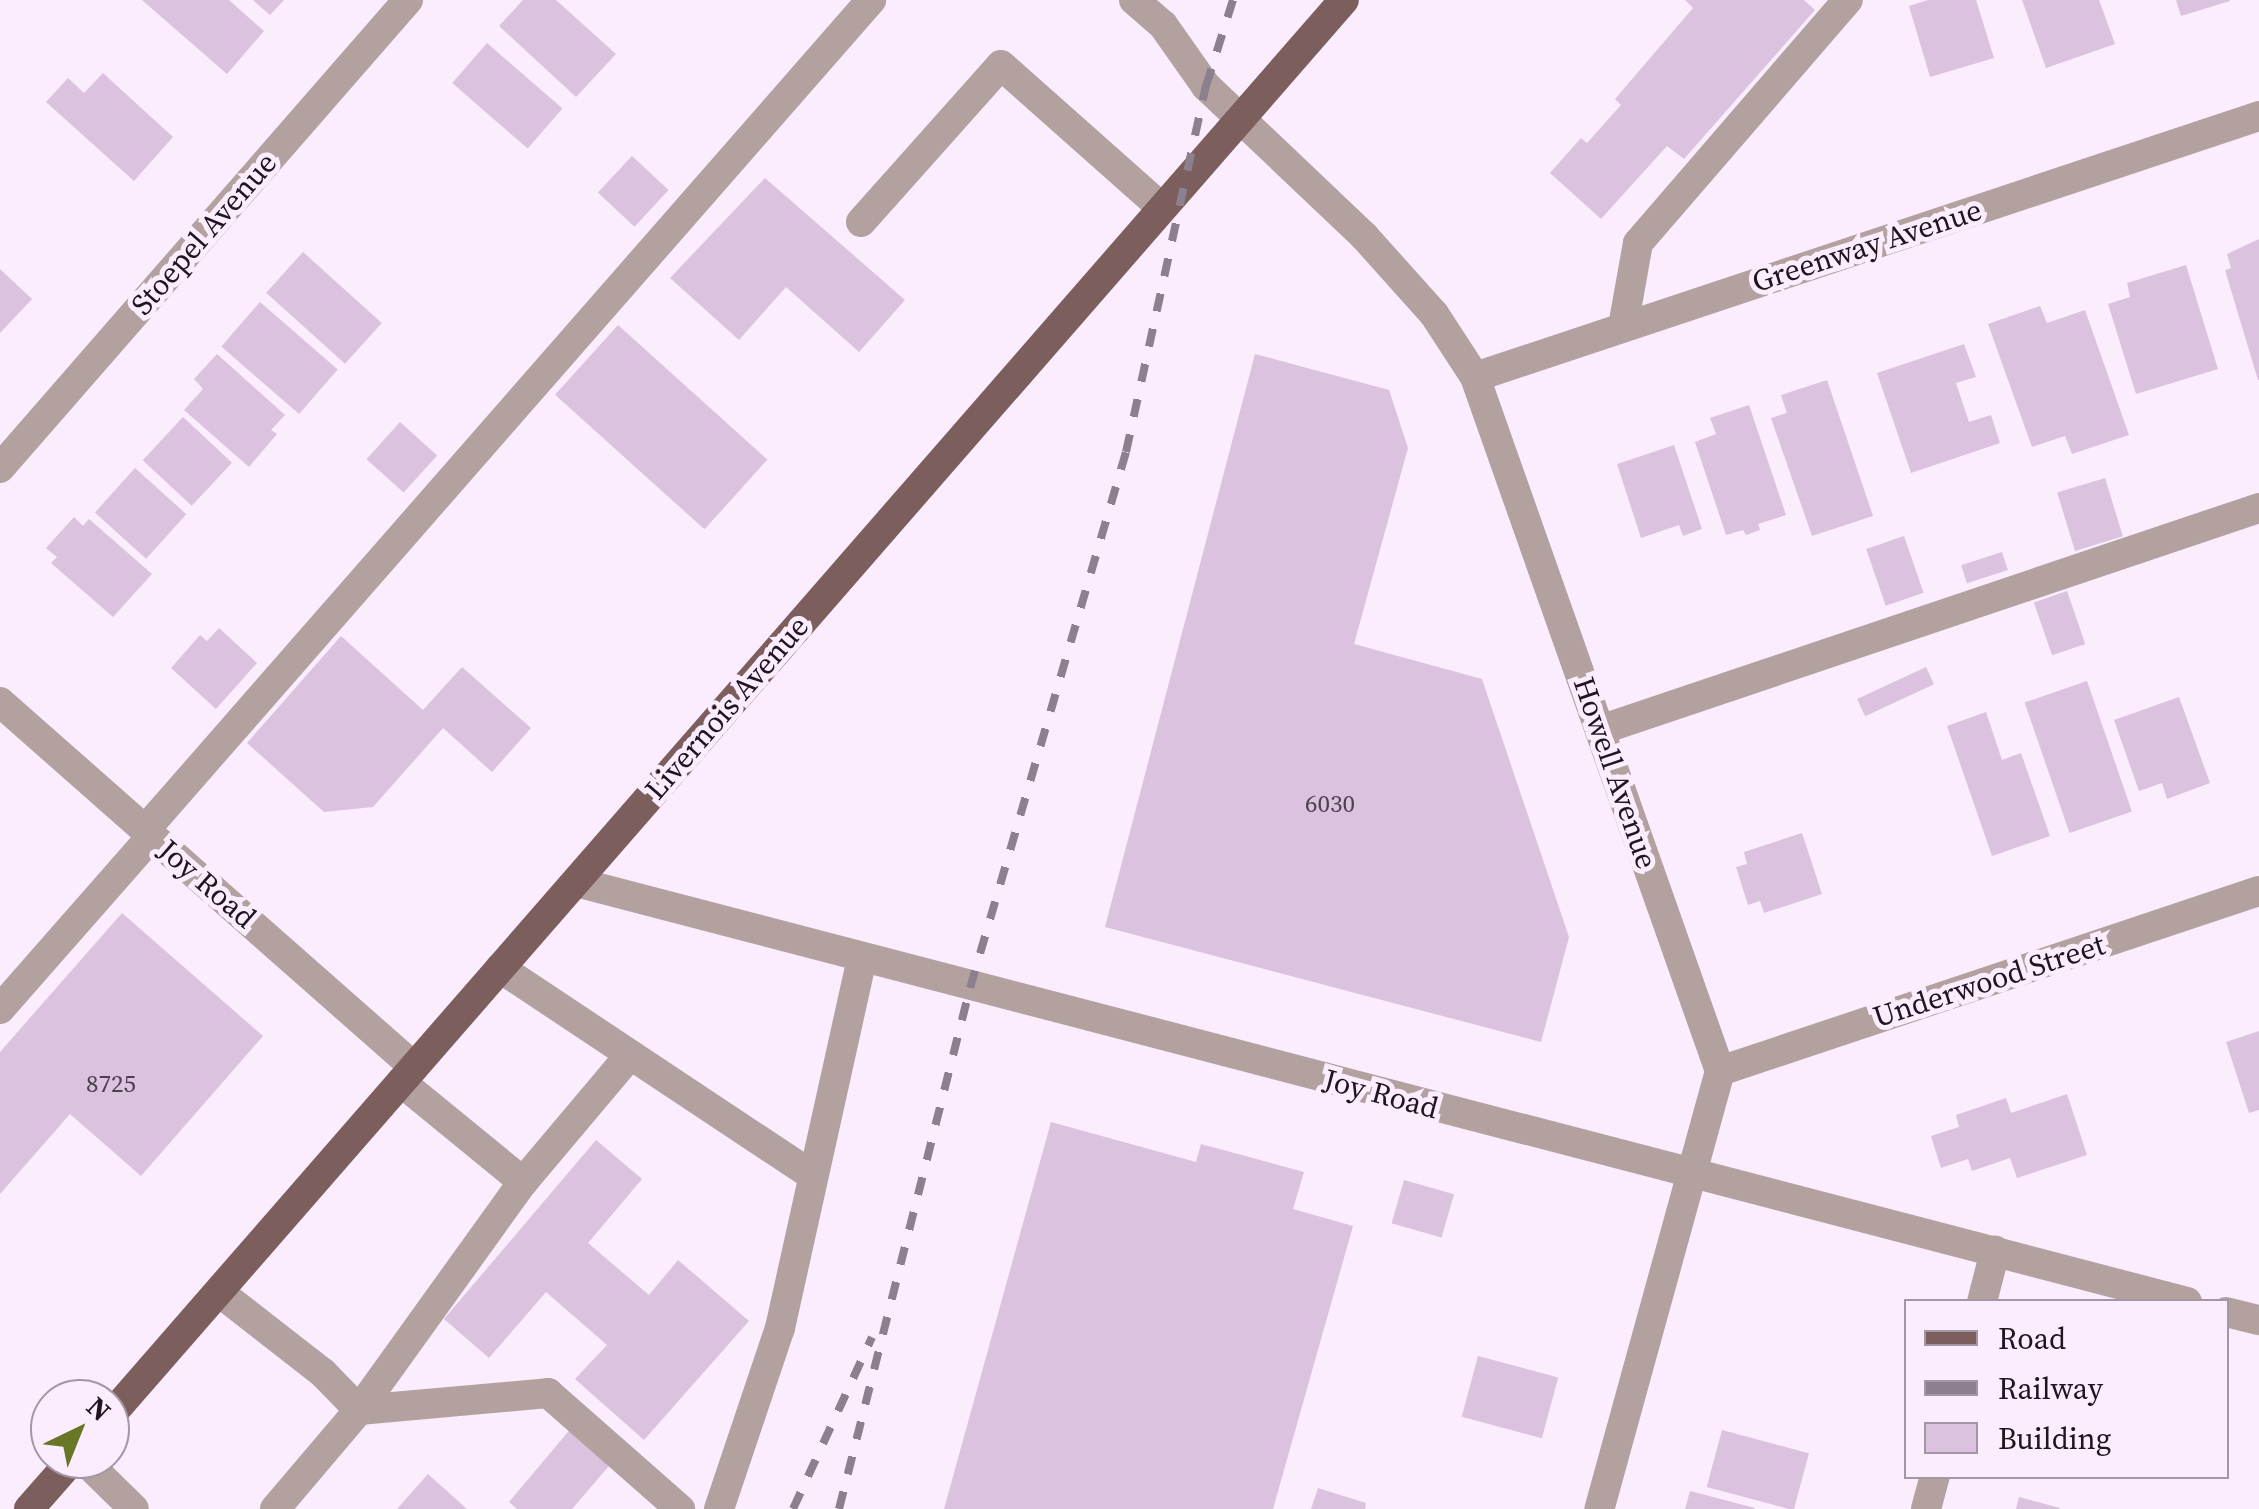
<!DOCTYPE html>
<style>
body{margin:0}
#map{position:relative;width:2259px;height:1509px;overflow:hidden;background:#fbecfe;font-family:"Source Serif 4",serif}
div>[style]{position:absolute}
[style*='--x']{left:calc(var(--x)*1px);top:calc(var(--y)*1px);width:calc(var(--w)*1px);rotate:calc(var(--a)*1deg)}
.building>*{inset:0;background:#dbc2de;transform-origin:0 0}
.minor>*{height:30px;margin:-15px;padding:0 15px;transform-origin:15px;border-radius:15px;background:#b2a19f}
.major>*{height:30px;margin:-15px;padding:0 15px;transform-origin:15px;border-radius:15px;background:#7c5e5c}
.rail>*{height:8px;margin-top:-4px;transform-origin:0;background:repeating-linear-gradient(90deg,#8c808e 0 18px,transparent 0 36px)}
span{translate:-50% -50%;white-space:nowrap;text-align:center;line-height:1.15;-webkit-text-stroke:10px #fbecfe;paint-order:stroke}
.number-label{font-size:25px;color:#4d404f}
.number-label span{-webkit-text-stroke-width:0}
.street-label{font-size:30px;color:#1e151f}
.legend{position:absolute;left:1904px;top:1299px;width:325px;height:180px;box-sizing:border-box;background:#fbecfe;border:2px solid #a396a5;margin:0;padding:12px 18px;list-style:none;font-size:30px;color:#1e151f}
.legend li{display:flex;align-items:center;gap:20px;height:50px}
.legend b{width:50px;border:2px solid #a396a5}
.north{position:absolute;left:30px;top:1379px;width:100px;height:100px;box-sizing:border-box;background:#fbecfe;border:2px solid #a396a5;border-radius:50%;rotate:43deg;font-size:28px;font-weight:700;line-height:40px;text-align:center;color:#1e151f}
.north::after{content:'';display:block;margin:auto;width:35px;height:45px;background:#677725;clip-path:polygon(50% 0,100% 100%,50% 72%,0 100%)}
</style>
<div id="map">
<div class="building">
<div style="clip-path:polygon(142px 0,229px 0,264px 31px,227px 74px)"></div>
<div style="clip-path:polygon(253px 0,284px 0,270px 15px)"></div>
<div style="clip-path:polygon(523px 0,556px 0,616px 54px,576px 97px,499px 26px)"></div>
<div style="clip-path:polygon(1685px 0,1804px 0,1815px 10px,1684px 159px,1667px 146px,1601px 219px,1550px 173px,1581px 138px,1587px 143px,1621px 105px,1615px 99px,1693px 8px)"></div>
<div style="clip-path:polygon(1928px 0,1976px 0,1994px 58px,1930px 77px,1909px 6px)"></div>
<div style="clip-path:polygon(2022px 0,2099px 0,2115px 44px,2046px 68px)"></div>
<div style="clip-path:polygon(2176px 0,2230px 0,2230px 1px,2181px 16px)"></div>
<div style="left:487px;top:43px;width:100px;height:53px;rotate:41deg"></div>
<div style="clip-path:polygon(103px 73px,173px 137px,134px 181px,46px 102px,68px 78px,84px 93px)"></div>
<div style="left:632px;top:156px;width:50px;height:50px;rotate:43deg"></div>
<div style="clip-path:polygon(765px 178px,905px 300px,859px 352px,786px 287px,739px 340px,670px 278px)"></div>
<div style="clip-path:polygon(2259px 239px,2259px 380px,2258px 380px,2225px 270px,2231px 268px,2227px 254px)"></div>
<div style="left:303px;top:252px;width:106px;height:55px;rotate:42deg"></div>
<div style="clip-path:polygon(2186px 265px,2218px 369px,2136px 394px,2108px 304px,2130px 297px,2127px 283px)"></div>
<div style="clip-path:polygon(0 269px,32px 299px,0 333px)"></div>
<div style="left:260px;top:302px;width:103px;height:59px;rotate:41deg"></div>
<div style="clip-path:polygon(2040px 306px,2047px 323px,2085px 310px,2129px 435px,2072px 454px,2065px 436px,2032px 447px,1988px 324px)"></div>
<div style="left:618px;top:325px;width:201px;height:94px;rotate:42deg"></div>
<div style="clip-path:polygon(1964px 344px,1976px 377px,1956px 383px,1969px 422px,1991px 415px,2000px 443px,1911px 473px,1877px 373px)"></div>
<div style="clip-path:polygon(217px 354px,285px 415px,271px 430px,277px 434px,249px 467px,184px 410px,203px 389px,194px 379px)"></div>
<div style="clip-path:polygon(1255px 354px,1389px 390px,1408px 448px,1354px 644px,1482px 679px,1569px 937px,1541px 1042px,1105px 927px)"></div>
<div style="clip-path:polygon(1827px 380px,1873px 516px,1812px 536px,1771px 418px,1787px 413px,1781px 395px)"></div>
<div style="clip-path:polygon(1749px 405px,1786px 515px,1758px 524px,1760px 530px,1746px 535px,1743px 530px,1726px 535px,1695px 442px,1716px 434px,1710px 418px)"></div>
<div style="left:183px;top:417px;width:67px;height:59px;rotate:43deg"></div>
<div style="left:400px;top:422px;width:50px;height:50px;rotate:42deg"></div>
<div style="clip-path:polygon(1674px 445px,1702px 529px,1683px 536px,1679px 525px,1641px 538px,1617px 464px)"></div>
<div style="left:135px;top:468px;width:69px;height:60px;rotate:42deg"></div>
<div style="left:2105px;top:478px;width:61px;height:50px;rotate:73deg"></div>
<div style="clip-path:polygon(74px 517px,83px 526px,89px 519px,152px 574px,113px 617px,51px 563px,57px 557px,46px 548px)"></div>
<div style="left:1904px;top:536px;width:60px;height:40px;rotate:71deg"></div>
<div style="left:2002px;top:552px;width:19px;height:43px;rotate:72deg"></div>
<div style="left:2067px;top:591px;width:56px;height:35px;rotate:71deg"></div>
<div style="clip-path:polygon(219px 628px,257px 663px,216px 709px,171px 668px,200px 635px,207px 641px)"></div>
<div style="clip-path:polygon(341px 636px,423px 710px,462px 667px,531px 728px,492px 772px,443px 728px,373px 807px,324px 812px,247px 743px)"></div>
<div style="left:1926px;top:667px;width:19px;height:76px;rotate:65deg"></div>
<div style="left:2087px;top:681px;width:138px;height:66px;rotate:71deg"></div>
<div style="clip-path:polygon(2179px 697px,2210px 783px,2167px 799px,2162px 783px,2139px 791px,2114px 720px)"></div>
<div style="clip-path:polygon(1986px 712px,2002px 760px,2021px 753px,2050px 836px,1992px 856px,1947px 726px)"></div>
<div style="clip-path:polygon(1802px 833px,1822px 894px,1764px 913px,1760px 901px,1748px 905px,1736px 867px,1747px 864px,1744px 852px)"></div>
<div style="clip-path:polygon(122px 913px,263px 1036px,141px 1176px,70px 1114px,0 1194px,0 1052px)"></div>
<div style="clip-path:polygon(2259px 1031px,2259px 1110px,2249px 1113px,2226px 1042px)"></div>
<div style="clip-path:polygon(2067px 1094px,2087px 1155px,2017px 1178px,2010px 1158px,1972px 1171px,1968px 1159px,1941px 1168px,1931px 1136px,1959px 1127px,1956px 1115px,2006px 1098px,2011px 1113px)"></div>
<div style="clip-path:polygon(1051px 1122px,1196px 1162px,1201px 1144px,1304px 1172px,1293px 1209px,1353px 1226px,1273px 1509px,944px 1509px)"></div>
<div style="clip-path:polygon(596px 1140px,642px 1179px,588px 1243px,649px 1295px,678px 1260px,749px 1321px,644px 1440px,575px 1379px,607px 1345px,546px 1292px,489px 1358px,444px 1319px)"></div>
<div style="left:1404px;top:1180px;width:52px;height:45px;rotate:16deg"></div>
<div style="left:1478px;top:1356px;width:83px;height:63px;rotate:15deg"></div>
<div style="clip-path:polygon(573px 1426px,614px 1460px,572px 1509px,517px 1509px,509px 1502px)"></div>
<div style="left:1722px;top:1430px;width:90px;height:59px;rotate:15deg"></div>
<div style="clip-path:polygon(428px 1474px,467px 1509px,397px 1509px)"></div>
<div style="clip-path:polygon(1318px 1488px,1366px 1503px,1365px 1509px,1311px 1509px)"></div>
<div style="clip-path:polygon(1690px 1491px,1755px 1508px,1754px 1509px,1685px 1509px)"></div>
<div style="clip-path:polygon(2019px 1497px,2060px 1508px,2059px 1509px,2016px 1509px)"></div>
</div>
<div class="minor">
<div style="--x:1134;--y:0;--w:38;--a:41"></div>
<div style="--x:1163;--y:25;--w:75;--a:54.8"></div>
<div style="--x:1206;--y:86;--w:218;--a:43.5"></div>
<div style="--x:1364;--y:236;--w:105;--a:48.1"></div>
<div style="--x:1434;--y:314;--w:75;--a:56.9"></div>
<div style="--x:1475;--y:377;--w:736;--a:70.56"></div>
<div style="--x:1720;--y:1071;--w:454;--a:105.4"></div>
<div style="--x:861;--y:222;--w:210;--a:-48.3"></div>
<div style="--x:1001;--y:65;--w:215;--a:41.6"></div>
<div style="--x:1623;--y:327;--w:85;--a:-79.9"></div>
<div style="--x:1638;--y:243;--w:321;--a:-49.2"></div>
<div style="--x:1475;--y:377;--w:826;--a:-18.41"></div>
<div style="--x:0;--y:468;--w:621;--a:-48.92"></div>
<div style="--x:0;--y:702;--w:552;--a:41.4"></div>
<div style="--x:1600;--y:730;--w:695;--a:-18.62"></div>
<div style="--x:145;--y:830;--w:1103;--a:-48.82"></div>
<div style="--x:576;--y:882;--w:1665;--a:14.61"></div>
<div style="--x:500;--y:968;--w:376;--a:33.6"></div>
<div style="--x:0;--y:1009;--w:230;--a:-48.7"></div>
<div style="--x:1720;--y:1071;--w:568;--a:-18.47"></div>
<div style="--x:401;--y:1082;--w:158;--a:39.3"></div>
<div style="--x:523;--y:1182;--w:166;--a:-49.9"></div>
<div style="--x:219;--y:1292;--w:132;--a:37.9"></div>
<div style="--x:323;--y:1373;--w:52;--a:45.8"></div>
<div style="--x:359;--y:1410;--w:281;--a:-54.3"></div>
<div style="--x:1982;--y:1302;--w:53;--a:-75.7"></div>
<div style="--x:2226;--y:1312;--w:34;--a:14"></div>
<div style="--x:83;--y:1459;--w:71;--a:44.4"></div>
<div style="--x:275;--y:1509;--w:130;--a:-49.7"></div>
<div style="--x:359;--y:1410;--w:190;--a:-5.1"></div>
<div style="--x:548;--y:1393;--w:176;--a:41.3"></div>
<div style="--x:719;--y:1509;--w:191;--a:-71.4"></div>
<div style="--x:780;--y:1328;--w:379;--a:-77.5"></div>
<div style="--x:1926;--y:1509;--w:34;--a:-75"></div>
</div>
<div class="major">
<div style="--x:110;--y:1416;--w:1878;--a:-48.93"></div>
<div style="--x:29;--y:1509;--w:67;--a:-48.7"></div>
</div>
<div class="rail">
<div style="--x:793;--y:1509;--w:189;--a:-65.3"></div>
<div style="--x:839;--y:1509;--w:537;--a:-75.89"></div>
<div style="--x:970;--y:988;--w:558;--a:-73.77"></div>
<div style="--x:1126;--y:452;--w:375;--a:-77.7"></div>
<div style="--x:1206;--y:86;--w:90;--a:-72.6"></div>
</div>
<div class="number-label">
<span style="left:1330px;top:803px">6030</span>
<span style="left:111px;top:1083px">8725</span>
</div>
<div class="street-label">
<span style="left:204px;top:234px;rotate:-49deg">Stoepel Avenue</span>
<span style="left:1867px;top:246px;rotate:-18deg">Greenway Avenue</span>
<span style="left:727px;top:708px;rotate:-49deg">Livernois Avenue</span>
<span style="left:1615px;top:773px;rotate:71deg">Howell Avenue</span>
<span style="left:207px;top:884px;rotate:41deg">Joy Road</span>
<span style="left:1989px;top:981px;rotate:-18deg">Underwood Street</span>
<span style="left:1381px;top:1094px;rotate:15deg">Joy Road</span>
</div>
<ul class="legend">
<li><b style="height:12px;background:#7c5e5c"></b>Road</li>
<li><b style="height:12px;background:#8c808e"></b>Railway</li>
<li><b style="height:28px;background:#dbc2de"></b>Building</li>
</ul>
<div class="north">N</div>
</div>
